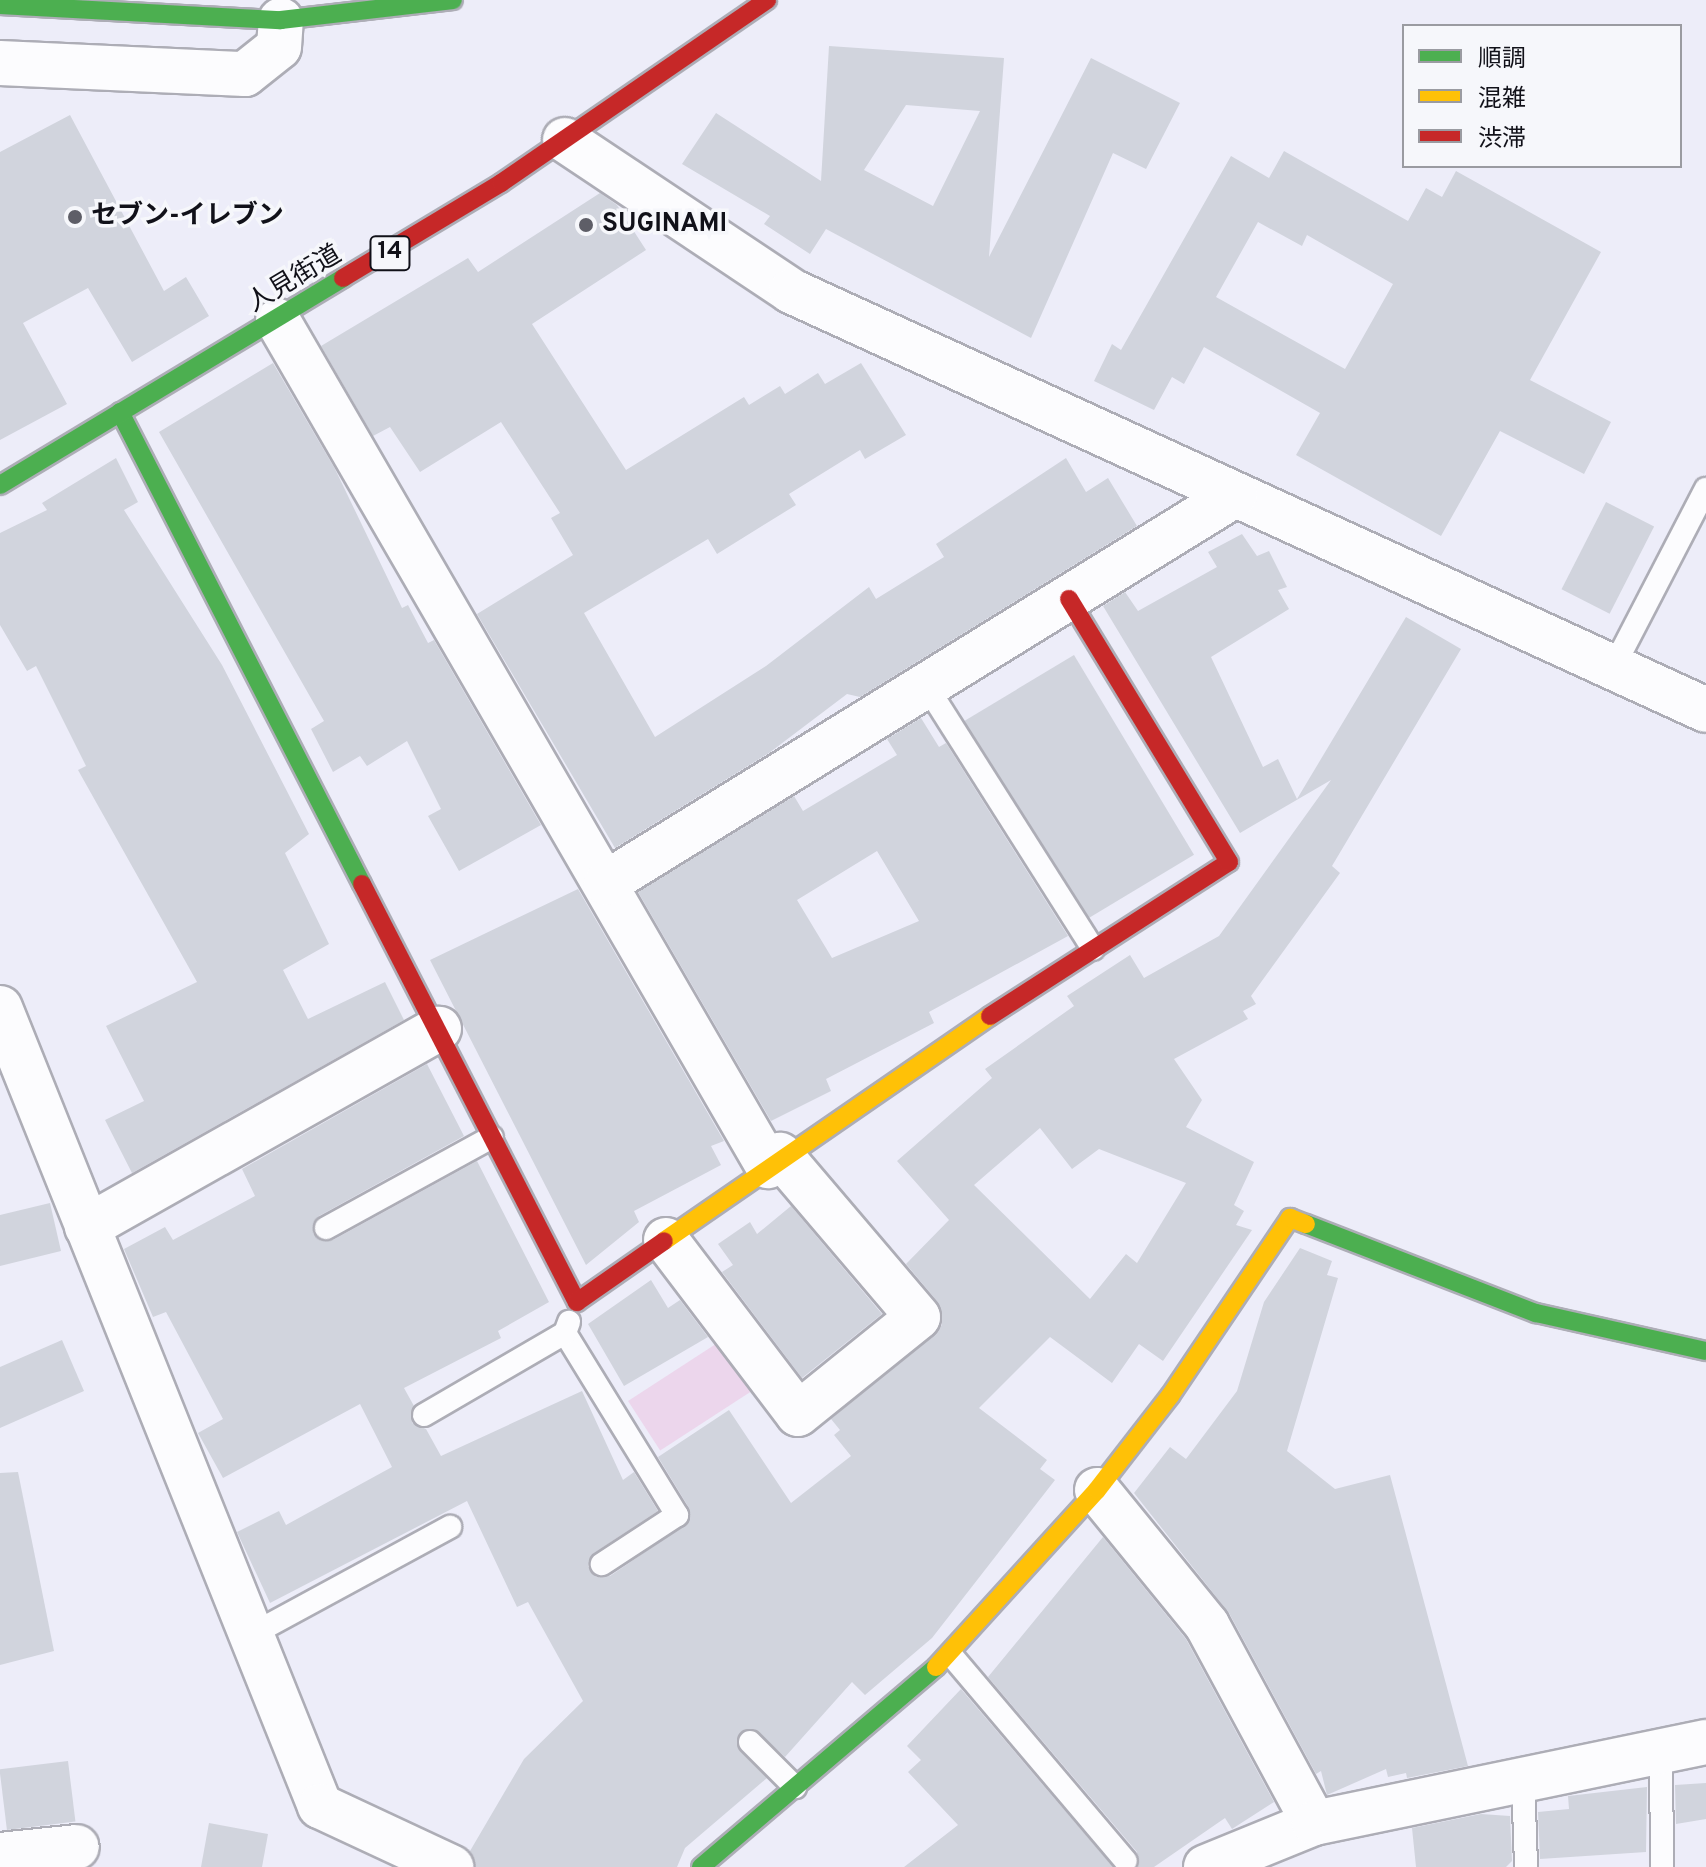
<!DOCTYPE html>
<meta charset="utf-8">
<style>
body{margin:0}
#map{position:relative;width:1706px;height:1867px;overflow:hidden;background:#ededf9;font-family:Overpass,"Noto Sans JP",sans-serif}
div>[style]{position:absolute}
[style*='--x']{left:calc(var(--x)*1px);top:calc(var(--y)*1px);width:calc(var(--w)*1px);rotate:calc(var(--a)*1deg)}
.green>*{inset:0;background:#ecd6ec;transform-origin:0 0}
.building>*{inset:0;background:#d1d4dd;transform-origin:0 0}
.roads{filter:drop-shadow(2px 0 #adadb6) drop-shadow(-2px 0 #adadb6) drop-shadow(0 2px #adadb6) drop-shadow(0 -2px #adadb6)}
.lane>*{height:22px;margin:-11px;padding:0 11px;transform-origin:11px;border-radius:11px;background:#fcfcfe}
.street>*{height:44px;margin:-22px;padding:0 22px;transform-origin:22px;border-radius:22px;background:#fcfcfe}
.fast>*{height:18px;margin:-9px;padding:0 9px;transform-origin:9px;border-radius:9px;background:#4caf50}
.slow>*{height:18px;margin:-9px;padding:0 9px;transform-origin:9px;border-radius:9px;background:#ffc107}
.jam>*{height:18px;margin:-9px;padding:0 9px;transform-origin:9px;border-radius:9px;background:#c62828}
.dots>*{width:22px;height:22px;translate:-50% -50%;box-sizing:border-box;border:4px solid #f6f7fb;border-radius:50%}
span{translate:-50% -50%;white-space:nowrap;text-align:center;line-height:1.15;-webkit-text-stroke:7px #f6f7fb;paint-order:stroke}
.shield-label span{padding:2px 6px;background:#f6f7fb;border:2px solid;border-radius:6px;-webkit-text-stroke-width:0}
.shield-label{font-size:24px;color:#111119;font-weight:700}
.poi-label{font-size:26px;color:#111119;font-weight:700}
.left{translate:0 -50%;text-align:left}
.street-label{font-size:26px;color:#111119}
.legend{position:absolute;left:1402px;top:24px;width:280px;height:144px;box-sizing:border-box;background:#f6f7fb;border:2px solid #9a9ba1;margin:0;padding:10px 14px;list-style:none;font-size:24px;color:#111119}
.legend li{display:flex;align-items:center;gap:16px;height:40px}
.legend b{width:40px;border:2px solid #9a9ba1}
</style>
<div id="map">
<div class="green">
<div style="left:722px;top:1340px;width:59px;height:112px;rotate:57deg"></div>
</div>
<div class="building">
<div style="clip-path:polygon(evenodd,829px 46px,1004px 58px,989px 257px,1091px 58px,1180px 103px,1146px 169px,1113px 153px,1031px 338px,826px 229px,810px 254px,764px 224px,770px 216px,682px 164px,716px 113px,821px 181px,829px 46px,906px 105px,980px 111px,933px 206px,864px 170px,906px 105px)"></div>
<div style="clip-path:polygon(70px 115px,164px 291px,186px 277px,209px 316px,132px 362px,88px 288px,23px 323px,67px 404px,0 440px,0 152px)"></div>
<div style="clip-path:polygon(evenodd,1284px 151px,1408px 221px,1426px 188px,1442px 197px,1456px 171px,1601px 252px,1530px 380px,1611px 422px,1584px 474px,1500px 431px,1441px 536px,1296px 455px,1320px 413px,1204px 347px,1184px 384px,1172px 377px,1154px 410px,1094px 381px,1112px 344px,1121px 350px,1231px 156px,1269px 178px,1284px 151px,1258px 222px,1302px 246px,1307px 235px,1393px 284px,1345px 369px,1216px 297px,1258px 222px)"></div>
<div style="clip-path:polygon(600px 193px,617px 205px,646px 250px,532px 324px,626px 470px,744px 397px,749px 405px,780px 386px,785px 394px,818px 373px,825px 384px,861px 363px,906px 435px,865px 459px,860px 450px,789px 494px,796px 505px,717px 554px,708px 539px,584px 613px,655px 737px,766px 666px,869px 587px,876px 599px,944px 557px,936px 544px,1066px 458px,1086px 492px,1108px 478px,1137px 526px,860px 697px,847px 694px,769px 753px,615px 848px,477px 614px,573px 555px,551px 518px,560px 513px,501px 422px,420px 472px,390px 427px,373px 436px,321px 346px,468px 258px,478px 272px)"></div>
<div style="clip-path:polygon(273px 363px,335px 469px,402px 608px,408px 605px,428px 643px,434px 640px,541px 825px,459px 871px,428px 816px,441px 809px,407px 741px,367px 766px,360px 756px,333px 772px,311px 729px,324px 721px,159px 432px)"></div>
<div style="clip-path:polygon(116px 458px,138px 502px,124px 510px,222px 665px,309px 834px,285px 853px,329px 944px,283px 970px,308px 1019px,385px 982px,404px 1020px,132px 1173px,105px 1120px,144px 1101px,106px 1026px,197px 982px,78px 770px,86px 766px,36px 666px,27px 671px,0 625px,0 533px,47px 510px,42px 503px)"></div>
<div style="left:1606px;top:502px;width:54px;height:98px;rotate:27deg"></div>
<div style="clip-path:polygon(evenodd,1242px 534px,1257px 556px,1269px 551px,1287px 587px,1278px 590px,1289px 609px,1211px 657px,1263px 767px,1278px 759px,1297px 799px,1406px 617px,1461px 649px,1332px 866px,1340px 873px,1251px 996px,1256px 1004px,1243px 1011px,1248px 1019px,1174px 1059px,1202px 1100px,1186px 1127px,1254px 1162px,1234px 1205px,1244px 1211px,1236px 1225px,1252px 1230px,1163px 1361px,1139px 1344px,1112px 1383px,1050px 1337px,979px 1408px,1047px 1460px,1040px 1469px,1055px 1480px,932px 1638px,865px 1695px,852px 1682px,785px 1757px,754px 1729px,740px 1733px,740px 1751px,767px 1778px,685px 1848px,677px 1867px,476px 1867px,470px 1851px,524px 1759px,583px 1701px,528px 1602px,517px 1607px,467px 1501px,270px 1603px,237px 1532px,279px 1511px,286px 1525px,392px 1467px,360px 1404px,223px 1478px,198px 1433px,223px 1419px,166px 1312px,153px 1317px,124px 1249px,165px 1227px,173px 1240px,255px 1196px,242px 1169px,427px 1064px,464px 1136px,319px 1216px,313px 1234px,333px 1240px,477px 1161px,549px 1302px,498px 1331px,501px 1338px,404px 1388px,414px 1406px,412px 1423px,426px 1429px,441px 1456px,582px 1391px,623px 1480px,634px 1472px,658px 1511px,594px 1553px,588px 1566px,596px 1577px,610px 1576px,689px 1522px,689px 1508px,658px 1457px,729px 1410px,791px 1503px,851px 1456px,834px 1435px,840px 1430px,831px 1419px,942px 1325px,937px 1301px,906px 1264px,949px 1220px,897px 1161px,992px 1078px,985px 1069px,1074px 1006px,1067px 996px,1130px 955px,1144px 978px,1219px 936px,1331px 780px,1240px 833px,1103px 606px,1125px 592px,1138px 611px,1217px 567px,1208px 552px,1242px 534px,1040px 1128px,1072px 1169px,1099px 1149px,1186px 1183px,1137px 1263px,1126px 1254px,1090px 1299px,974px 1185px,1040px 1128px)"></div>
<div style="left:1074px;top:655px;width:233px;height:128px;rotate:59deg"></div>
<div style="clip-path:polygon(evenodd,921px 718px,939px 747px,946px 743px,1068px 936px,929px 1012px,934px 1023px,826px 1079px,831px 1091px,771px 1121px,638px 892px,794px 796px,803px 811px,897px 755px,887px 739px,921px 718px,877px 851px,919px 921px,832px 958px,797px 900px,877px 851px)"></div>
<div style="clip-path:polygon(578px 889px,724px 1141px,711px 1146px,721px 1165px,634px 1211px,639px 1222px,586px 1265px,430px 960px)"></div>
<div style="clip-path:polygon(50px 1203px,61px 1251px,0 1266px,0 1215px)"></div>
<div style="clip-path:polygon(791px 1206px,882px 1314px,802px 1378px,722px 1272px,733px 1265px,718px 1244px,750px 1222px,757px 1234px)"></div>
<div style="clip-path:polygon(1300px 1248px,1332px 1261px,1327px 1275px,1338px 1278px,1287px 1451px,1335px 1489px,1390px 1475px,1468px 1766px,1407px 1778px,1406px 1773px,1388px 1777px,1386px 1769px,1327px 1795px,1321px 1771px,1316px 1774px,1229px 1613px,1134px 1493px,1170px 1447px,1186px 1459px,1237px 1391px,1264px 1302px)"></div>
<div style="clip-path:polygon(651px 1280px,668px 1308px,680px 1300px,708px 1337px,624px 1386px,588px 1324px)"></div>
<div style="clip-path:polygon(62px 1340px,84px 1391px,0 1428px,0 1367px)"></div>
<div style="clip-path:polygon(18px 1472px,54px 1651px,0 1665px,0 1473px)"></div>
<div style="clip-path:polygon(1103px 1537px,1186px 1639px,1274px 1802px,1232px 1829px,1225px 1818px,1154px 1867px,1138px 1867px,1137px 1852px,988px 1677px)"></div>
<div style="clip-path:polygon(961px 1689px,1113px 1867px,904px 1867px,958px 1825px,908px 1772px,921px 1760px,907px 1746px)"></div>
<div style="left:68px;top:1761px;width:61px;height:69px;rotate:83deg"></div>
<div style="clip-path:polygon(1706px 1783px,1706px 1819px,1676px 1824px,1675px 1785px)"></div>
<div style="clip-path:polygon(1647px 1787px,1646px 1852px,1540px 1859px,1538px 1812px,1569px 1809px,1568px 1796px)"></div>
<div style="clip-path:polygon(1481px 1814px,1510px 1816px,1512px 1861px,1506px 1867px,1416px 1867px,1412px 1828px)"></div>
<div style="clip-path:polygon(209px 1823px,268px 1834px,262px 1867px,201px 1867px)"></div>
</div>
<div class="roads">
<div class="lane">
<div style="--x:1612;--y:670;--w:204;--a:-62.6"></div>
<div style="--x:927;--y:687;--w:310;--a:57.6"></div>
<div style="--x:326;--y:1228;--w:189;--a:-28.7"></div>
<div style="--x:565;--y:1333;--w:214;--a:58.4"></div>
<div style="--x:677;--y:1515;--w:90;--a:146.8"></div>
<div style="--x:424;--y:1415;--w:163;--a:-30.2"></div>
<div style="--x:565;--y:1333;--w:12;--a:-70"></div>
<div style="--x:249;--y:1636;--w:229;--a:-28.5"></div>
<div style="--x:951;--y:1655;--w:270;--a:49.7"></div>
<div style="--x:750;--y:1742;--w:64;--a:45"></div>
<div style="--x:1661;--y:1753;--w:114;--a:89.5"></div>
<div style="--x:1523;--y:1779;--w:88;--a:88"></div>
</div>
<div class="street">
<div style="--x:0;--y:63;--w:245;--a:2.6"></div>
<div style="--x:245;--y:74;--w:43;--a:-38.5"></div>
<div style="--x:279;--y:47;--w:27;--a:-86"></div>
<div style="--x:565;--y:140;--w:272;--a:33.7"></div>
<div style="--x:791;--y:291;--w:1006;--a:24.6"></div>
<div style="--x:278;--y:321;--w:977;--a:59.89"></div>
<div style="--x:606;--y:883;--w:739;--a:-31.67"></div>
<div style="--x:0;--y:1008;--w:860;--a:68.15"></div>
<div style="--x:320;--y:1806;--w:145;--a:25"></div>
<div style="--x:87;--y:1227;--w:404;--a:-29.4"></div>
<div style="--x:666;--y:1240;--w:218;--a:52.8"></div>
<div style="--x:798;--y:1414;--w:154;--a:-38.9"></div>
<div style="--x:918;--y:1317;--w:213;--a:-130.4"></div>
<div style="--x:1097;--y:1490;--w:174;--a:50.8"></div>
<div style="--x:1207;--y:1625;--w:225;--a:61.6"></div>
<div style="--x:0;--y:1855;--w:77;--a:-5.9"></div>
<div style="--x:1206;--y:1867;--w:117;--a:-22.2"></div>
<div style="--x:1314;--y:1823;--w:400;--a:-11.7"></div>
</div>
<div class="fast">
<div style="--x:0;--y:5;--w:281;--a:3.1"></div>
<div style="--x:281;--y:20;--w:173;--a:-6.6"></div>
<div style="--x:120;--y:412;--w:530;--a:62.86"></div>
<div style="--x:0;--y:485;--w:401;--a:-31.1"></div>
<div style="--x:1306;--y:1224;--w:247;--a:21.2"></div>
<div style="--x:1536;--y:1313;--w:174;--a:12.6"></div>
<div style="--x:701;--y:1867;--w:309;--a:-40.4"></div>
</div>
<div class="slow">
<div style="--x:664;--y:1241;--w:396;--a:-34.6"></div>
<div style="--x:936;--y:1667;--w:239;--a:-47.7"></div>
<div style="--x:1097;--y:1490;--w:119;--a:-52.2"></div>
<div style="--x:1170;--y:1396;--w:215;--a:-56"></div>
<div style="--x:1290;--y:1218;--w:17;--a:21"></div>
</div>
<div class="jam">
<div style="--x:343;--y:278;--w:184;--a:-31"></div>
<div style="--x:501;--y:183;--w:323;--a:-34.5"></div>
<div style="--x:362;--y:884;--w:470;--a:62.8"></div>
<div style="--x:577;--y:1302;--w:106;--a:-35"></div>
<div style="--x:990;--y:1016;--w:284;--a:-32.8"></div>
<div style="--x:1229;--y:862;--w:308;--a:-121.3"></div>
</div>
</div>
<div class="dots">
<div style="left:75px;top:217px;background:#5e5e67"></div>
<div style="left:586px;top:225px;background:#5e5e67"></div>
</div>
<div class="shield-label">
<span style="left:390px;top:253px">14</span>
</div>
<div class="poi-label">
<span class="left" style="left:91px;top:217px">セブン-イレブン</span>
<span class="left" style="left:602px;top:225px">SUGINAMI</span>
</div>
<div class="street-label">
<span style="left:295px;top:280px;rotate:-31deg">人見街道</span>
</div>
<ul class="legend">
<li><b style="height:10px;background:#4caf50"></b>順調</li>
<li><b style="height:10px;background:#ffc107"></b>混雑</li>
<li><b style="height:10px;background:#c62828"></b>渋滞</li>
</ul>
</div>
